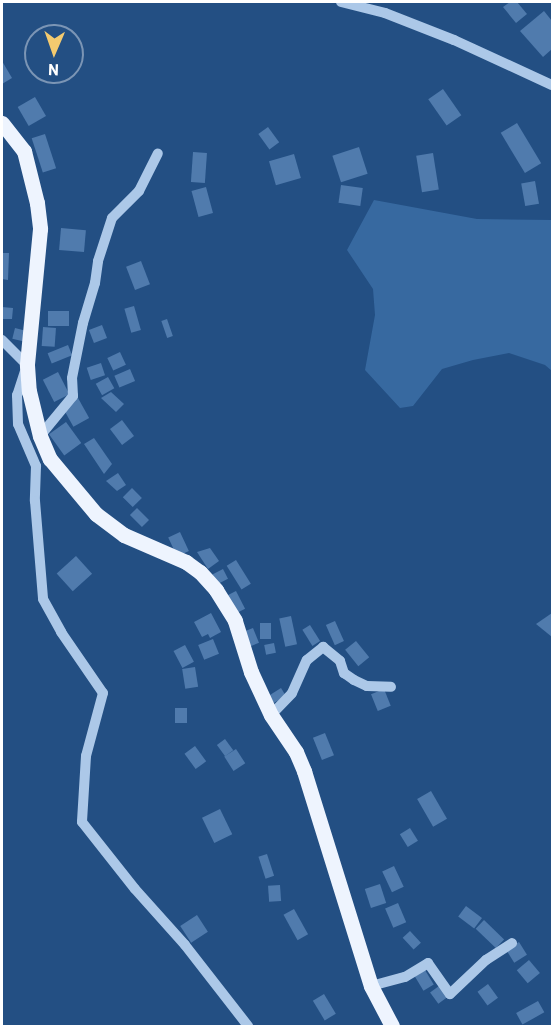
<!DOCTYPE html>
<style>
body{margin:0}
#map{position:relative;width:554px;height:1028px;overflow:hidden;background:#234f83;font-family:Barlow,sans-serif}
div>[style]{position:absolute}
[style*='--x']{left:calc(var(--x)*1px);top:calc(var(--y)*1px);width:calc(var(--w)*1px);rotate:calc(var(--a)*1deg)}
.green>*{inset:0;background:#3769a0}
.building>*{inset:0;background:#507bad;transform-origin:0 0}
.minor>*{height:10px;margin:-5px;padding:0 5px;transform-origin:5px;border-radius:5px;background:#acc8e8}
.major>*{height:15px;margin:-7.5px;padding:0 7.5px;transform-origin:7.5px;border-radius:7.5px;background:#eef4fe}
span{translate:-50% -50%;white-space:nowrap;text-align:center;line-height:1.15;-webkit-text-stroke:5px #234f83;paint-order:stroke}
.frame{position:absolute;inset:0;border:3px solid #fff;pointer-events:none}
.north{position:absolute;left:24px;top:24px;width:60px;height:60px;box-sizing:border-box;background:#234f83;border:2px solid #7b95b5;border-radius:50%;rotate:182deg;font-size:16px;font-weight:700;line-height:24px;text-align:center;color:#fff}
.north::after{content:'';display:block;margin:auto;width:21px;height:27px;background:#f3ca6f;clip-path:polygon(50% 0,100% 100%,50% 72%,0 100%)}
</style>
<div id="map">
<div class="green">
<div style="clip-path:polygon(374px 200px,477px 219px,552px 220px,552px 371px,545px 365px,509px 353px,473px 360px,442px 369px,413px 406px,400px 408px,365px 370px,375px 315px,373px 289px,347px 250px)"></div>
</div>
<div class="building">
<div style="clip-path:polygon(510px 2px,517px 2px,527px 14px,516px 23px,503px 7px)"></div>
<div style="clip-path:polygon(544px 11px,552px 21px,552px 49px,543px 57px,520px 31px)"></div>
<div style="clip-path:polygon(2px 61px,12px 78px,2px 84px)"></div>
<div style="left:443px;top:89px;width:32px;height:18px;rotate:55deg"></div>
<div style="left:35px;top:97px;width:22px;height:20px;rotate:60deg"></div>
<div style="left:517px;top:123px;width:47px;height:19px;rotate:59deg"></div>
<div style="left:268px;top:127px;width:19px;height:12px;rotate:54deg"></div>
<div style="left:45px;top:134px;width:36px;height:14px;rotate:72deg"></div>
<div style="left:359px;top:147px;width:28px;height:28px;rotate:72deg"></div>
<div style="left:193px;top:152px;width:14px;height:30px;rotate:4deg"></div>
<div style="left:433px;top:153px;width:37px;height:17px;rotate:81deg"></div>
<div style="left:294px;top:154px;width:25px;height:26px;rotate:74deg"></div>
<div style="left:535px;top:181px;width:23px;height:14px;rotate:80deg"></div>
<div style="left:341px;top:185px;width:22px;height:18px;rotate:8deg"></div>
<div style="left:206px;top:187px;width:27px;height:15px;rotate:75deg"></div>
<div style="left:61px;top:228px;width:25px;height:22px;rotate:5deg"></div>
<div style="clip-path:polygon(2px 253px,9px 253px,8px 280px,2px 279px)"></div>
<div style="left:141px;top:261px;width:25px;height:16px;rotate:69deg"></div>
<div style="left:134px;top:306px;width:25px;height:10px;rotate:74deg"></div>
<div style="clip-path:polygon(2px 307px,13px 308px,12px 319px,2px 319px)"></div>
<div style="left:48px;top:311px;width:21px;height:15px"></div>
<div style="left:167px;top:319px;width:18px;height:6px;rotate:71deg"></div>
<div style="left:102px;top:325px;width:14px;height:14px;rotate:69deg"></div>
<div style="left:43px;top:327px;width:13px;height:19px;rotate:4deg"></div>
<div style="left:15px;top:328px;width:12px;height:11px;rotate:14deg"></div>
<div style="left:68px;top:345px;width:11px;height:22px;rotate:68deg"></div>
<div style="left:120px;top:352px;width:14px;height:14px;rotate:65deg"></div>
<div style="left:101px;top:363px;width:13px;height:15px;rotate:72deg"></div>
<div style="left:130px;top:369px;width:13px;height:17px;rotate:67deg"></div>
<div style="left:58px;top:372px;width:25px;height:17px;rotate:63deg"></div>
<div style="left:108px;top:377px;width:13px;height:14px;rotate:61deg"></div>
<div style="clip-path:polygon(111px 392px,124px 404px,116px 412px,101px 398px)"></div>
<div style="left:78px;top:398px;width:23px;height:18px;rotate:61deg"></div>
<div style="left:122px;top:420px;width:20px;height:15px;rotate:53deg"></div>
<div style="left:66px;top:422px;width:26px;height:21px;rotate:54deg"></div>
<div style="clip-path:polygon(94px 438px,112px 464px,104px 474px,84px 444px)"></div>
<div style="clip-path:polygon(118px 473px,126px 485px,117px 491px,106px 481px)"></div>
<div style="left:132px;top:488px;width:14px;height:13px;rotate:45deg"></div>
<div style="left:137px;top:508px;width:17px;height:10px;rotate:45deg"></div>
<div style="left:180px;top:532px;width:21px;height:13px;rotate:65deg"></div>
<div style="clip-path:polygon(210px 548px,219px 561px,208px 569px,197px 552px)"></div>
<div style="left:76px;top:556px;width:24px;height:26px;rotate:48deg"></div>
<div style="left:236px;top:560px;width:28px;height:11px;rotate:58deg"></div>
<div style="left:223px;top:569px;width:11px;height:12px;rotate:63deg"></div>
<div style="left:236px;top:591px;width:20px;height:10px;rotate:63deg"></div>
<div style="clip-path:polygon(211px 613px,221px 632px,210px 638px,208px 634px,202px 637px,194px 622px)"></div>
<div style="clip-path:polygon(552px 613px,552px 637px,536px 624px)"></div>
<div style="left:291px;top:616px;width:29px;height:12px;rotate:78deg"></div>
<div style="left:335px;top:621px;width:22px;height:10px;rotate:66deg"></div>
<div style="left:260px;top:623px;width:11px;height:16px"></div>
<div style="left:310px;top:625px;width:19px;height:9px;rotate:58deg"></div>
<div style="left:253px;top:628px;width:16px;height:11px;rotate:68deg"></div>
<div style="left:213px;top:639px;width:16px;height:16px;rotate:68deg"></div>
<div style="left:356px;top:641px;width:21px;height:14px;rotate:51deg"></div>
<div style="left:274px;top:643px;width:10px;height:10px;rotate:79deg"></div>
<div style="left:185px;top:645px;width:19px;height:13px;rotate:62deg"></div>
<div style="left:195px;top:667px;width:20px;height:13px;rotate:81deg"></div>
<div style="left:281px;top:688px;width:9px;height:14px;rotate:58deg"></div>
<div style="left:384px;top:689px;width:18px;height:14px;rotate:68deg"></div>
<div style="left:175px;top:708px;width:12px;height:15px"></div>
<div style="left:325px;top:733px;width:24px;height:13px;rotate:68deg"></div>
<div style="left:225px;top:739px;width:14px;height:10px;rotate:54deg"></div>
<div style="left:195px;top:746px;width:19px;height:13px;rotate:54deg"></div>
<div style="left:236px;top:749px;width:17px;height:14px;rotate:57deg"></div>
<div style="left:431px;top:791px;width:32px;height:16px;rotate:60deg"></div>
<div style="left:220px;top:809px;width:28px;height:20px;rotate:64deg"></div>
<div style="left:410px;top:828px;width:15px;height:12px;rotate:58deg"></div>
<div style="left:267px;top:854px;width:23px;height:9px;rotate:72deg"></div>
<div style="left:394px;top:866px;width:23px;height:13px;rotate:65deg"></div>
<div style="left:380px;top:884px;width:20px;height:16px;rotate:72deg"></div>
<div style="left:280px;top:885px;width:16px;height:12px;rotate:86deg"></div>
<div style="left:398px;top:903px;width:21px;height:14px;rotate:67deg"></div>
<div style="left:466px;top:906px;width:20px;height:13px;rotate:37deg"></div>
<div style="left:294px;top:909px;width:29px;height:12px;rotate:61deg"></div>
<div style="left:197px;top:915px;width:20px;height:20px;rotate:57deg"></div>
<div style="left:484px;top:920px;width:28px;height:12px;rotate:44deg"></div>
<div style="left:410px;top:931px;width:16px;height:10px;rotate:47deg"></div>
<div style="left:519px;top:942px;width:15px;height:15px;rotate:58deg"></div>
<div style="left:529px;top:960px;width:17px;height:16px;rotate:50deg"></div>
<div style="left:425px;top:970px;width:17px;height:12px;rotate:59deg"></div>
<div style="left:488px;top:984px;width:17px;height:13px;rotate:54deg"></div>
<div style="left:439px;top:986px;width:14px;height:11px;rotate:54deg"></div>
<div style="left:324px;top:994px;width:23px;height:13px;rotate:59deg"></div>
<div style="left:538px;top:1001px;width:13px;height:25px;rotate:61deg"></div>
</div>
<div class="minor">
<div style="--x:341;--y:2;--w:45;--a:14"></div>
<div style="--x:385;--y:13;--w:74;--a:21.4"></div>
<div style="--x:454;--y:40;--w:108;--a:24.7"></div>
<div style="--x:2;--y:340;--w:35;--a:45"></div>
<div style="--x:27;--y:365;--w:32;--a:108"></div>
<div style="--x:17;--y:395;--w:29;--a:88"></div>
<div style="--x:18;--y:424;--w:46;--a:66.8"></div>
<div style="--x:36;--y:466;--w:35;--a:92"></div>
<div style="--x:35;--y:501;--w:98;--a:85.3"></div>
<div style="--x:43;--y:599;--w:38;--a:61"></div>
<div style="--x:61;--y:632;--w:74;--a:55.5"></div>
<div style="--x:103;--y:693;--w:65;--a:105.1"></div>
<div style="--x:86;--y:756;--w:66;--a:93.5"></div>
<div style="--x:82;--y:822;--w:85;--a:51.7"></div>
<div style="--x:135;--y:889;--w:75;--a:48.2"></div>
<div style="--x:185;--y:945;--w:103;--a:52.1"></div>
<div style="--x:40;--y:436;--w:52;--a:-50.5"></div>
<div style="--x:73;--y:396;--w:18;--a:-93"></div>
<div style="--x:72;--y:378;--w:56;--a:-78.7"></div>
<div style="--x:83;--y:323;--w:42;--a:-73.3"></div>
<div style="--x:95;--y:283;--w:22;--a:-82"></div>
<div style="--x:98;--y:261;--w:45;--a:-72"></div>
<div style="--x:112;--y:218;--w:38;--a:-45"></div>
<div style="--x:139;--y:191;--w:42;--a:-63.4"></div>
<div style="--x:271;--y:715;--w:30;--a:-46"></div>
<div style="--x:292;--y:693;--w:36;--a:-66"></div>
<div style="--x:307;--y:660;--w:21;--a:-39"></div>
<div style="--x:323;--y:647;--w:22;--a:39"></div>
<div style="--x:340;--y:661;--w:13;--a:72"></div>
<div style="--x:344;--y:673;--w:12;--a:35"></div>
<div style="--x:354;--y:680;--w:14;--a:25"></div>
<div style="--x:367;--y:686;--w:24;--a:2"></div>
<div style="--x:371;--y:986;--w:35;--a:-15"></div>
<div style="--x:405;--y:977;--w:27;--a:-31"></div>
<div style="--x:428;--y:963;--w:38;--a:55"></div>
<div style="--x:450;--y:994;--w:50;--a:-43.4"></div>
<div style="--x:486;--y:960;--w:31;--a:-33"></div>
</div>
<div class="major">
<div style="--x:2;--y:123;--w:36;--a:52"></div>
<div style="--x:24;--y:151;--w:54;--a:76"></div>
<div style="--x:37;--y:203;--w:26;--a:83"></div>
<div style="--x:40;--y:229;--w:137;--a:95.5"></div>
<div style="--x:27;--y:365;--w:26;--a:86"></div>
<div style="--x:29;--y:391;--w:46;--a:76.3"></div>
<div style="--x:40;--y:436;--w:25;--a:67"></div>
<div style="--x:50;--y:459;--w:72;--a:50.1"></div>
<div style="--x:96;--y:514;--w:35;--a:37"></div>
<div style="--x:124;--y:535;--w:68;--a:23.5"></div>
<div style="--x:186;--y:562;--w:17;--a:36"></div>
<div style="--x:200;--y:572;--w:24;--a:48"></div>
<div style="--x:216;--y:590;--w:36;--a:58"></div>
<div style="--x:235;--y:621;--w:53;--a:72.6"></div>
<div style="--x:251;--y:672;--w:47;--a:65.1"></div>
<div style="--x:271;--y:715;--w:45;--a:56"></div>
<div style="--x:296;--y:752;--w:21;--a:67"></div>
<div style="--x:304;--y:771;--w:225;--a:72.7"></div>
<div style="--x:371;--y:986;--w:45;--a:62.3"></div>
</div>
<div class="frame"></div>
<div class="north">N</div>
</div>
